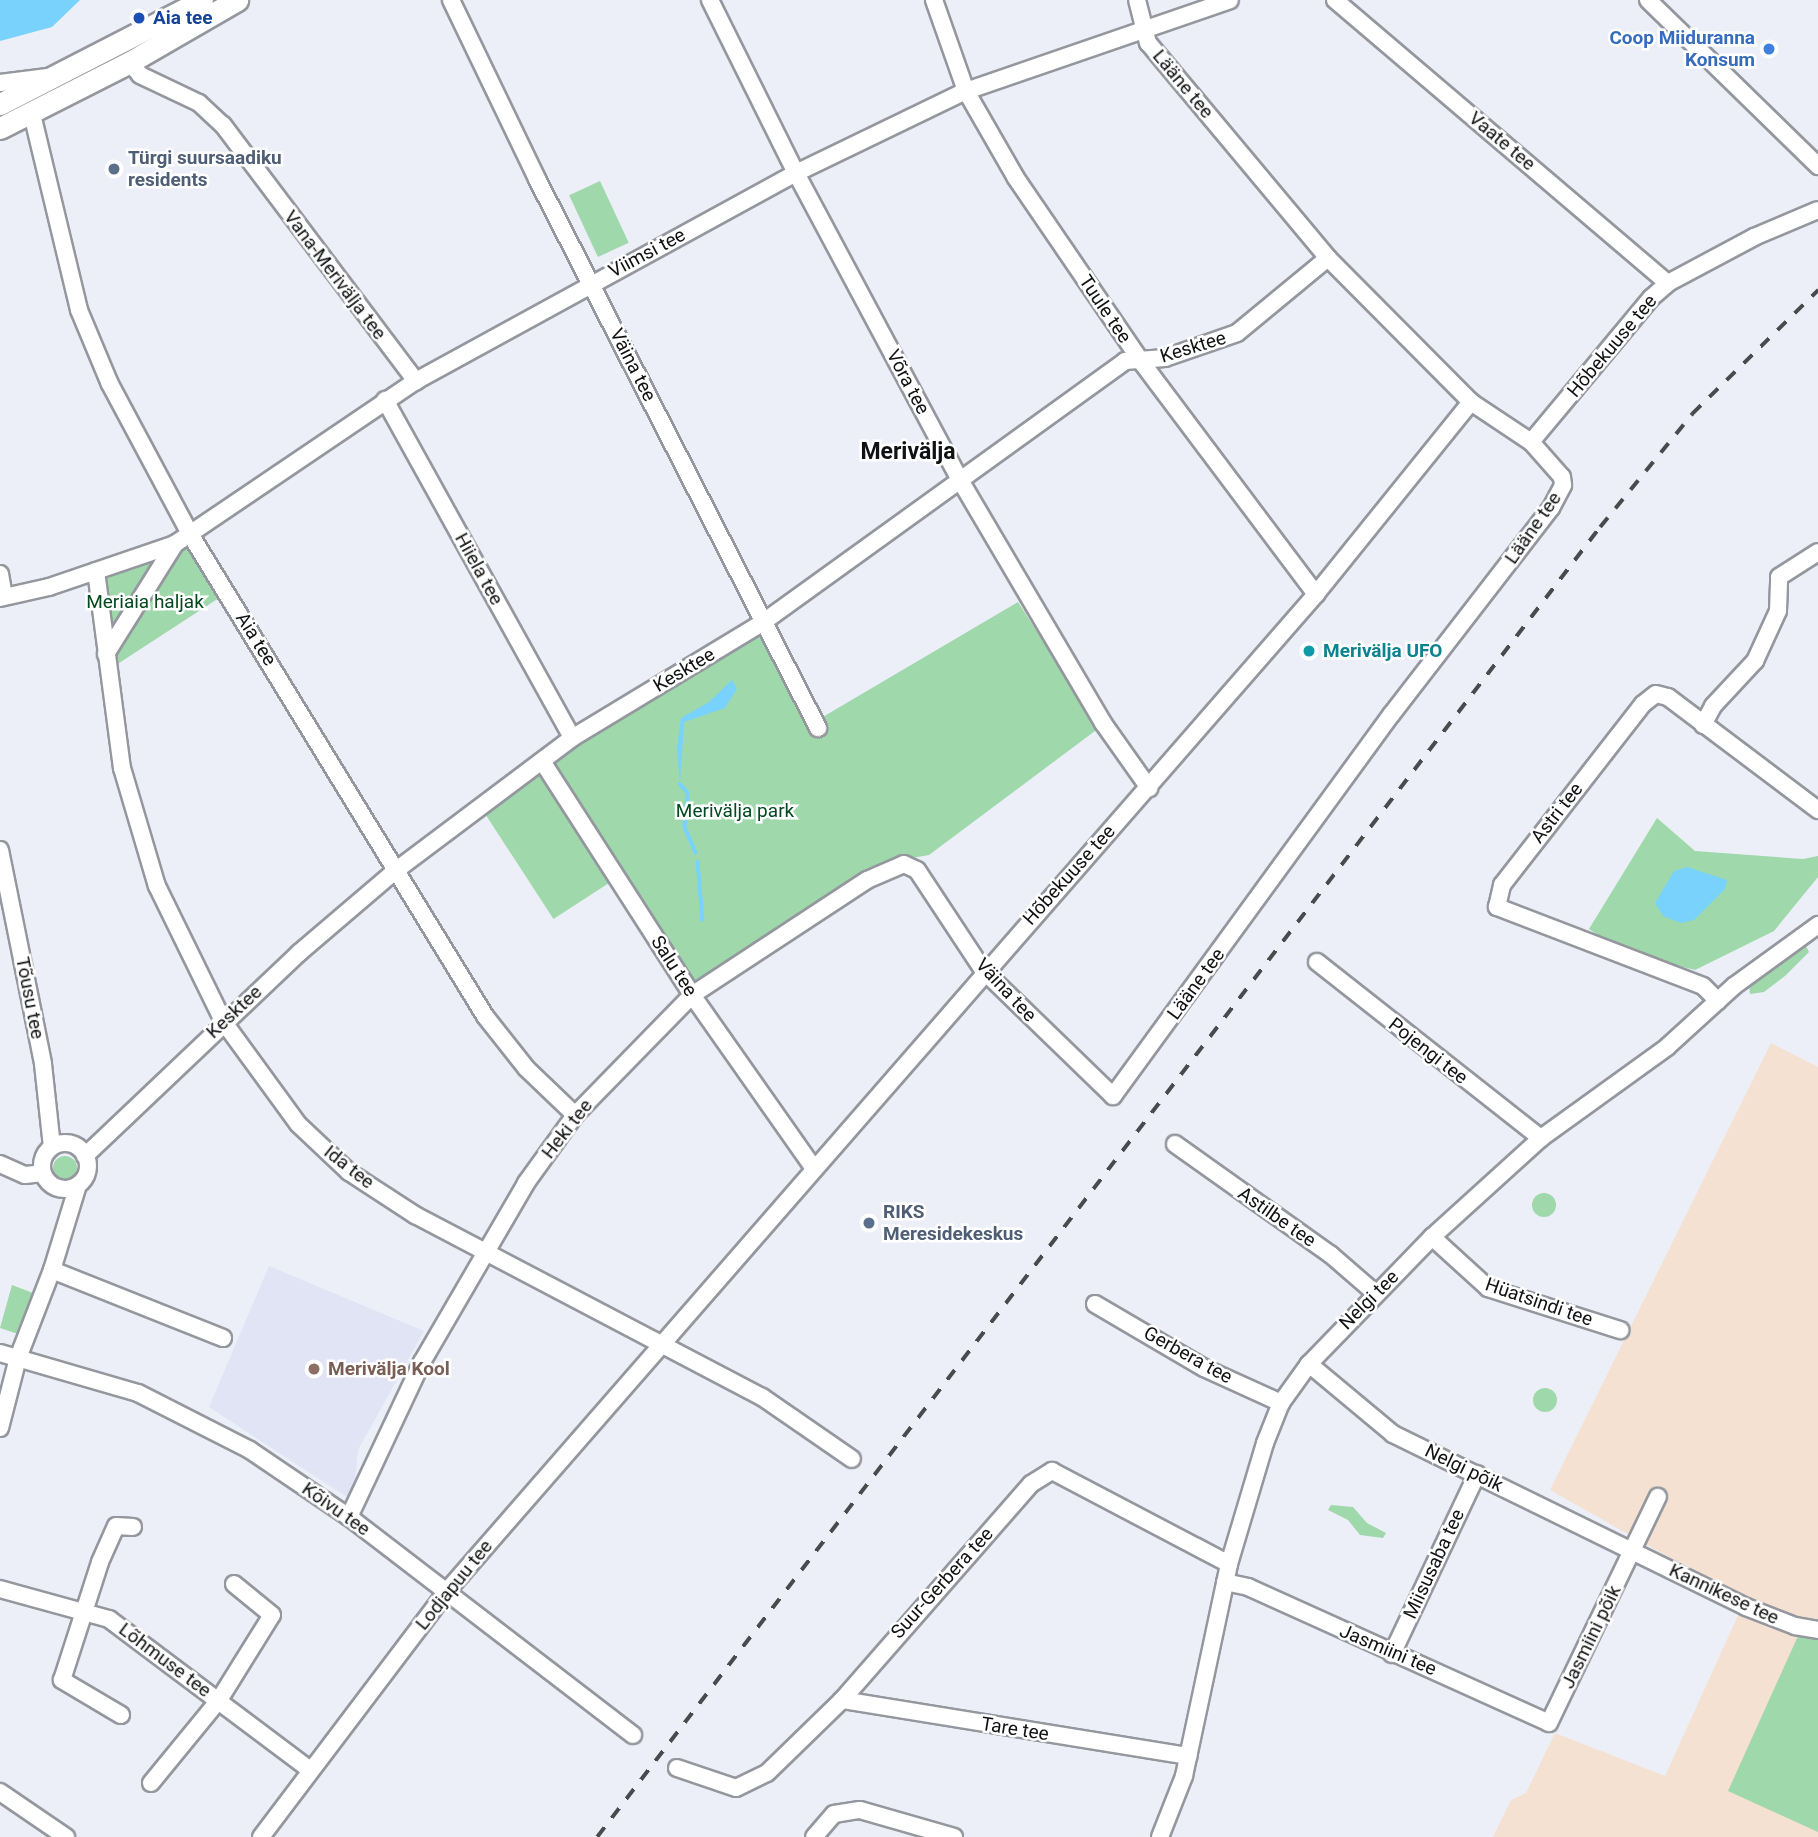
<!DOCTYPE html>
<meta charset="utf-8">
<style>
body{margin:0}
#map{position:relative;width:1818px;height:1837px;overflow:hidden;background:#eceff7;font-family:Roboto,sans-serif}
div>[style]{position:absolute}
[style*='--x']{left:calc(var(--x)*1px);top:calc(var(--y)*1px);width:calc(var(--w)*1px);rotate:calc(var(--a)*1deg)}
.built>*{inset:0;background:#e0e4f4}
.industrial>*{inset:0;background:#f5e1d2}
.green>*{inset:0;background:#9fd8ab;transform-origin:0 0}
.round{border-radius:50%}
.water>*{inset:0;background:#78d2fb}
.stream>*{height:3.5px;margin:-1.75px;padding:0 1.75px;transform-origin:1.75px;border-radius:1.75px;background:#78d2fb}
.roads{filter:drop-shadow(2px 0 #94979e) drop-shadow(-2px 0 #94979e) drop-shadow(0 2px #94979e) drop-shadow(0 -2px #94979e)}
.minor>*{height:16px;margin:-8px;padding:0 8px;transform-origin:8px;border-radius:8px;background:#fff}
.minor>.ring{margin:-8px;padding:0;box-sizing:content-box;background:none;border:16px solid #fff;border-radius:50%}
.major>*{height:21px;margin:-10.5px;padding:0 10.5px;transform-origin:10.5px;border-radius:10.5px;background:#fff}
.rail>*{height:3.5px;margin-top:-1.75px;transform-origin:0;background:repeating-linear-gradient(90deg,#484a4d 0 12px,transparent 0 24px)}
.dots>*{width:19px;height:19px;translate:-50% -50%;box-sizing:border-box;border:4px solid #fff;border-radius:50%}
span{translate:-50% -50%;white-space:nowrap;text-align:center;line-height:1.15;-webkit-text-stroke:5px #fff;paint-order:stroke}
.transit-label{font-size:19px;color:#164399;font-weight:700}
.left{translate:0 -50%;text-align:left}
.shop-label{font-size:19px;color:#366cbe;font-weight:700}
.right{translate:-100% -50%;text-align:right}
.street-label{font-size:19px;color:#101113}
.service-label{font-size:19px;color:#4e5e75;font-weight:700}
.park-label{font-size:19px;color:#03491f}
.culture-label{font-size:19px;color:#0d838f;font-weight:700}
.education-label{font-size:19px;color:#785e54;font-weight:700}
.quarter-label{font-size:23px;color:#101113;font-weight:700}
</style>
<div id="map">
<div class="built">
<div style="clip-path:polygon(269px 1266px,424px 1331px,358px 1450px,353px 1501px,209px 1407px)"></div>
</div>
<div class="industrial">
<div style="clip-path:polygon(1771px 1043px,1818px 1067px,1818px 1837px,1493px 1837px,1511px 1800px,1526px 1793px,1555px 1733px,1665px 1776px,1745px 1600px,1550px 1490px)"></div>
</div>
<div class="green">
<div style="left:600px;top:181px;width:68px;height:34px;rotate:65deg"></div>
<div style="clip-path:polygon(188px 545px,222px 596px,113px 667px,106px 578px)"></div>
<div style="clip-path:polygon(1018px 602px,1099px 728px,929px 855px,894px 861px,697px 989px,553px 762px,773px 626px,821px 718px)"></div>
<div style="left:545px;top:772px;width:128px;height:73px;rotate:57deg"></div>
<div style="clip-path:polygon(1657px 818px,1695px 851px,1803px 859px,1818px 856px,1818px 877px,1774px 931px,1695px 970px,1623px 952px,1589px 929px)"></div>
<div style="clip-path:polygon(1805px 944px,1809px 952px,1785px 976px,1764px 992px,1750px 994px,1749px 985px)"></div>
<div class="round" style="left:53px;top:1156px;width:24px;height:24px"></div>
<div class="round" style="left:1532px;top:1193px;width:24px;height:24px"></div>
<div style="clip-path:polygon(12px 1285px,33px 1293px,18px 1334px,0 1328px)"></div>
<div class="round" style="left:1533px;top:1388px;width:24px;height:24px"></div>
<div style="clip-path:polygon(1331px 1505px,1353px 1507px,1367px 1523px,1386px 1533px,1383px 1538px,1360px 1535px,1348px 1520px,1328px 1510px)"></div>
<div style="clip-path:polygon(1798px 1636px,1818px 1639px,1818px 1832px,1728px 1791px)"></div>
</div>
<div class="water">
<div style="clip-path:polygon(0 0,80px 0,52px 27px,0 41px)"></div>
<div style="clip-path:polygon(732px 680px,737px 689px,725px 708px,684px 722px,680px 784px,677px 748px,681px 718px,709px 702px)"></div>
<div style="clip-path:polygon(1687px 867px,1727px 880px,1725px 889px,1694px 920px,1681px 923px,1663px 916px,1655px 903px,1674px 871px)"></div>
</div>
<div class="stream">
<div style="--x:680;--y:784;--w:12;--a:48"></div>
<div style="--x:688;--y:797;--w:30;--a:96"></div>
<div style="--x:685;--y:827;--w:28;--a:67"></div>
<div style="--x:698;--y:862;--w:58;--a:85.1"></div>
</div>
<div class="roads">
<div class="minor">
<div style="--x:451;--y:0;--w:199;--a:64.3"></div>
<div style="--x:537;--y:179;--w:617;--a:62.89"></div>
<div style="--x:710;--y:0;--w:193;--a:63.6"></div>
<div style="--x:796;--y:173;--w:348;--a:61.9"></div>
<div style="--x:960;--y:480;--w:282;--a:59.5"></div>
<div style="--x:1103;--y:723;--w:80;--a:54.7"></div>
<div style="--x:934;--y:0;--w:96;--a:70.6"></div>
<div style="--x:966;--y:91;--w:100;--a:60.1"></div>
<div style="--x:1016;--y:178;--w:220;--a:55.7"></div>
<div style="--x:1140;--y:360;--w:293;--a:53.1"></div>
<div style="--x:1335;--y:0;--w:437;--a:40.4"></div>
<div style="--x:1648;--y:0;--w:238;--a:44.3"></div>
<div style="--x:130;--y:62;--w:16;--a:52"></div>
<div style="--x:140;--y:75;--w:65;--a:25.4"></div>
<div style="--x:199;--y:103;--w:33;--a:43"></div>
<div style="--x:223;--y:125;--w:321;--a:53"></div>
<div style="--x:0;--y:83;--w:46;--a:-7.4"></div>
<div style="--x:32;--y:114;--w:202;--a:76.5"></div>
<div style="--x:79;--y:310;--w:80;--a:67.3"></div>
<div style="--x:110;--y:384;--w:170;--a:61.9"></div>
<div style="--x:190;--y:534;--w:565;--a:58.53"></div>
<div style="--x:485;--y:1016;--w:66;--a:51.7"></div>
<div style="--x:526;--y:1068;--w:68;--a:43.8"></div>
<div style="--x:385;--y:400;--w:386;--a:61"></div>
<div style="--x:1531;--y:442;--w:187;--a:-50.2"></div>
<div style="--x:1651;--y:298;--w:23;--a:-41"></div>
<div style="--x:1668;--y:283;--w:98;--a:-28.1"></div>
<div style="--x:1754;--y:237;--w:69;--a:-22.9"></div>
<div style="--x:96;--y:571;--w:199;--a:82.5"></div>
<div style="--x:122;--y:768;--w:123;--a:73.5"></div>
<div style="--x:157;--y:886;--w:150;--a:63.9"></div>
<div style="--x:223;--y:1021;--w:127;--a:53.9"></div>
<div style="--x:298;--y:1124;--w:70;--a:43.3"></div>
<div style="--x:349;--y:1172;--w:79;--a:33.1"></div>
<div style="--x:415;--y:1215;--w:392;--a:27.7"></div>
<div style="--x:762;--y:1397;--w:109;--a:34.6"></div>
<div style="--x:0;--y:574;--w:23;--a:80"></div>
<div style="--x:0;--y:598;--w:50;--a:-12.7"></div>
<div style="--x:49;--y:587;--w:133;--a:-18.8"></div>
<div style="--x:175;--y:544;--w:291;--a:-34.1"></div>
<div style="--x:416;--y:381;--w:433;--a:-28.7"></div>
<div style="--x:796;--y:173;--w:189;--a:-25.8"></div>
<div style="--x:966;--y:91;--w:279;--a:-19"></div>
<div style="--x:106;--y:654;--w:130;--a:-57.9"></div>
<div style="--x:1703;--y:725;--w:21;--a:-62"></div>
<div style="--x:1713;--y:706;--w:62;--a:-47"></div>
<div style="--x:1755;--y:661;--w:55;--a:-65.3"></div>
<div style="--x:1778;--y:611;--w:34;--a:-88"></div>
<div style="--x:1779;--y:577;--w:46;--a:-32.7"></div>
<div style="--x:542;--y:761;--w:278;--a:57.3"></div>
<div style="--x:692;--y:995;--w:210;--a:54.9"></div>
<div style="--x:0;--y:850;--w:218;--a:78.6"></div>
<div style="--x:43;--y:1064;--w:83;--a:83.8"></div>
<div style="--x:1317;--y:962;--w:285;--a:38.2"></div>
<div style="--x:1718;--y:1001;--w:21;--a:-135"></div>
<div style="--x:1703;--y:986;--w:221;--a:-159"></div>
<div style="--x:1497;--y:907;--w:23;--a:-77"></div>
<div style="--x:1502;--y:885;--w:229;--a:-52.1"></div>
<div style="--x:1643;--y:704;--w:16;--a:-38"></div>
<div style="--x:1656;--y:694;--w:12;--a:14"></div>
<div style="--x:1668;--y:697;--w:188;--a:37"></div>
<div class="ring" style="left:42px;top:1143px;width:30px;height:30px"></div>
<div style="--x:1175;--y:1144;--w:190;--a:35.4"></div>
<div style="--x:1330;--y:1254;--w:60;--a:40.9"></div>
<div style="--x:85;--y:1156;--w:295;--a:-43.5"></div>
<div style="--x:299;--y:953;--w:126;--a:-40.5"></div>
<div style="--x:395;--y:871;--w:221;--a:-36.9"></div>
<div style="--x:572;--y:738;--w:222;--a:-31.2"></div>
<div style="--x:762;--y:623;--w:448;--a:-35.8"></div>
<div style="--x:1125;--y:361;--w:40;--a:-4.3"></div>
<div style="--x:1165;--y:358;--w:76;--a:-19.1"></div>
<div style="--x:1237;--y:333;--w:118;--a:-39.5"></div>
<div style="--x:0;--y:1164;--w:27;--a:24"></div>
<div style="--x:25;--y:1175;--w:18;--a:-6"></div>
<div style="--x:1432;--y:1237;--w:76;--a:42.3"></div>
<div style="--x:1488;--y:1288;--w:139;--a:17.7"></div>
<div style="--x:52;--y:1270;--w:184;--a:21.7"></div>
<div style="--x:1095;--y:1304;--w:126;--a:30.4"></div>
<div style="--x:1204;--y:1368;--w:85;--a:24.4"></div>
<div style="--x:0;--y:1353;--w:144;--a:16.2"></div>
<div style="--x:138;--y:1393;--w:126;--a:27"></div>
<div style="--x:250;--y:1450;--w:120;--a:34.1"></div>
<div style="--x:349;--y:1517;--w:358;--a:37.5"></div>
<div style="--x:1309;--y:1364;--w:109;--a:39.8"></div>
<div style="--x:1393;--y:1434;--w:393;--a:26.1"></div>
<div style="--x:1746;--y:1607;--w:53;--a:21.2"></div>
<div style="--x:1795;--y:1626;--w:23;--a:10"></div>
<div style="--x:0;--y:1428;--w:72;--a:-75.6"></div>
<div style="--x:18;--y:1358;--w:94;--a:-68.9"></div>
<div style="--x:52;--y:1270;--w:89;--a:-73"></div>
<div style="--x:349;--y:1517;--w:171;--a:-64.8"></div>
<div style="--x:422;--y:1362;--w:207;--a:-59.8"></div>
<div style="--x:526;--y:1183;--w:84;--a:-54.2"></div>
<div style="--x:575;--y:1115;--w:168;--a:-45.7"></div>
<div style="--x:692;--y:995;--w:209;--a:-33.3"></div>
<div style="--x:867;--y:880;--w:40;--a:-23.4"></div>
<div style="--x:904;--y:864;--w:14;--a:25"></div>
<div style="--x:917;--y:870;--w:120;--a:56.6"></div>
<div style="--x:983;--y:970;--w:181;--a:44.1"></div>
<div style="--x:1113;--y:1096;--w:472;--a:-53.9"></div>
<div style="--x:1391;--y:715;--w:262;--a:-52.3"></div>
<div style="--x:1551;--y:508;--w:26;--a:-62"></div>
<div style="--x:1563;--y:485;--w:8;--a:-97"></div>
<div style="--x:1562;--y:477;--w:47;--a:-131.5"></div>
<div style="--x:1531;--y:442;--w:72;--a:-146.3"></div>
<div style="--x:1471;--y:402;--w:203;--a:-134.8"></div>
<div style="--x:1328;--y:258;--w:280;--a:-129.9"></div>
<div style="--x:1148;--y:43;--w:44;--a:-104.3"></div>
<div style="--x:1225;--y:1582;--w:24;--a:12"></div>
<div style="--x:1248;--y:1587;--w:330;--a:24.3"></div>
<div style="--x:1549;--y:1723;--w:251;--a:-64.3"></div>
<div style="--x:0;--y:1589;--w:113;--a:15.4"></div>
<div style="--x:109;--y:1619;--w:251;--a:36.9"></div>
<div style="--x:1392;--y:1654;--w:199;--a:-64.7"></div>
<div style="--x:842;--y:1700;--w:351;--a:9.2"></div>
<div style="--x:121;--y:1715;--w:69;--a:-149.3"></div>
<div style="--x:62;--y:1680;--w:124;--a:-72.1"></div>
<div style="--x:100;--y:1562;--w:39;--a:-66"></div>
<div style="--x:116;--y:1526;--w:17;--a:3"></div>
<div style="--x:677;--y:1768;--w:62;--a:18.7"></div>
<div style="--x:736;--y:1788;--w:34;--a:-26"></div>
<div style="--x:767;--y:1773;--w:105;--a:-44.2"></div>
<div style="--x:842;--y:1700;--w:287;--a:-48.8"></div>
<div style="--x:1031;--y:1484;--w:25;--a:-32"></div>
<div style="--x:1052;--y:1471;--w:200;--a:27.7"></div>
<div style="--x:151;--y:1783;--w:107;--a:-50.7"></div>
<div style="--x:219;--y:1700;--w:100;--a:-58.1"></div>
<div style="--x:272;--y:1615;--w:49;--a:-140.8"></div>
<div style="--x:0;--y:1792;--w:80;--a:34.3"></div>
<div style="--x:261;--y:1837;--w:308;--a:-52.9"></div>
<div style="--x:447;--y:1591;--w:1323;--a:-48.92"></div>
<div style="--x:1316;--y:594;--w:247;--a:-51.1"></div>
<div style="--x:814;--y:1837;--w:30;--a:-49"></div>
<div style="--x:834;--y:1814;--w:26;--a:-9"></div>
<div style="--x:860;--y:1810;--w:98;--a:16"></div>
<div style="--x:1160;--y:1837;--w:66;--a:-68.5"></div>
<div style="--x:1184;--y:1776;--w:217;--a:-78"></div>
<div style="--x:1229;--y:1564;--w:126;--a:-73.4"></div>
<div style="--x:1265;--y:1443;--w:43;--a:-68.2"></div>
<div style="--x:1281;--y:1403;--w:48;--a:-54.3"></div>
<div style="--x:1309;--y:1364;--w:177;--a:-45.9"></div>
<div style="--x:1432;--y:1237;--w:147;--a:-42.2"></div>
<div style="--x:1541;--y:1138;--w:155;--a:-35.8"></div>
<div style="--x:1667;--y:1047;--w:91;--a:-42.3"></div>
<div style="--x:1734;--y:986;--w:104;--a:-36"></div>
</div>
<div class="major">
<div style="--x:0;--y:104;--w:227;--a:-27.2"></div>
<div style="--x:0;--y:128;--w:146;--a:-26.9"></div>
<div style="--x:130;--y:62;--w:124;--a:-30.1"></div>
</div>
</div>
<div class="rail">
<div style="--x:597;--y:1837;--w:1650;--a:-52.56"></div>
<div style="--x:1600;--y:527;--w:146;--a:-50.8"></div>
<div style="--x:1692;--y:414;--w:177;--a:-44.5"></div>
</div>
<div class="dots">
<div style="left:139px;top:18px;background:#1a4fb4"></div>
<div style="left:1769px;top:49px;background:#3f7fe0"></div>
<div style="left:114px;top:169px;background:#5c6f8a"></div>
<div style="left:1309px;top:651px;background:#0f9aa8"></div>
<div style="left:869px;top:1223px;background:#5c6f8a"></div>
<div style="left:314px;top:1369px;background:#8d6e63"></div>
</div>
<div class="transit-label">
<span class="left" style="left:153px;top:18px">Aia tee</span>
</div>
<div class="shop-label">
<span class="right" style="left:1755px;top:49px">Coop Miiduranna<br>Konsum</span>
</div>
<div class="street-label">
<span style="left:1183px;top:84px;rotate:50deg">Lääne tee</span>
<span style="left:1502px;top:141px;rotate:40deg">Vaate tee</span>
<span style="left:647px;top:253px;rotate:-28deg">Viimsi tee</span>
<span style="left:335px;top:275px;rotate:53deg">Vana-Merivälja tee</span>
<span style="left:1105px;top:309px;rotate:56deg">Tuule tee</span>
<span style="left:1612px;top:346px;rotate:-50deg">Hõbekuuse tee</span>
<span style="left:1193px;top:347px;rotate:-17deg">Kesktee</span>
<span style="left:633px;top:365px;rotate:63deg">Väina tee</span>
<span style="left:908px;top:382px;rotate:62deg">Võra tee</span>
<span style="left:1533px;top:528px;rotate:-55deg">Lääne tee</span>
<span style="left:479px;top:569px;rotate:61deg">Hiiela tee</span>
<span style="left:256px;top:639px;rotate:58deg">Aia tee</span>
<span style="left:684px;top:670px;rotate:-31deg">Kesktee</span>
<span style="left:1557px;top:813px;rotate:-52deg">Astri tee</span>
<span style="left:1069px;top:875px;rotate:-48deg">Hõbekuuse tee</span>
<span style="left:674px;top:966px;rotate:57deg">Salu tee</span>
<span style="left:1196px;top:984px;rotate:-54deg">Lääne tee</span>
<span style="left:1006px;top:990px;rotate:47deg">Väina tee</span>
<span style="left:30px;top:998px;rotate:79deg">Tõusu tee</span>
<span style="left:234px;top:1012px;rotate:-43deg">Kesktee</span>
<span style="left:1428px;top:1051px;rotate:38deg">Pojengi tee</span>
<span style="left:567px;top:1129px;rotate:-52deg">Heki tee</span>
<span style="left:349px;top:1167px;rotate:38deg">Ida tee</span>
<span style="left:1277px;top:1217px;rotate:35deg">Astilbe tee</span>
<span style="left:1369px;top:1300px;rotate:-45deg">Nelgi tee</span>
<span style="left:1539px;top:1302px;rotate:19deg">Hüatsindi tee</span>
<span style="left:1188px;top:1355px;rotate:29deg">Gerbera tee</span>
<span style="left:1464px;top:1468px;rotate:26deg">Nelgi põik</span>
<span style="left:336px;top:1509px;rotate:35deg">Kõivu tee</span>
<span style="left:1434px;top:1564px;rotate:-65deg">Miisusaba tee</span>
<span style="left:942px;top:1583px;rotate:-48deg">Suur-Gerbera tee</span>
<span style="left:454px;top:1585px;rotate:-51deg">Lodjapuu tee</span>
<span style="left:1724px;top:1594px;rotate:25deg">Kannikese tee</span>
<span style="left:1591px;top:1637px;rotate:-64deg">Jasmiini põik</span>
<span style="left:1388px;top:1650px;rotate:23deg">Jasmiini tee</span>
<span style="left:165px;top:1660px;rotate:37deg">Lõhmuse tee</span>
<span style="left:1015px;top:1729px;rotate:9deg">Tare tee</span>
</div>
<div class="service-label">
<span class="left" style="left:128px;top:169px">Türgi suursaadiku<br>residents</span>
<span class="left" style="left:883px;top:1223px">RIKS<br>Meresidekeskus</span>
</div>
<div class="park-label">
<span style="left:145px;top:602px">Meriaia haljak</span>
<span style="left:735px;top:811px">Merivälja park</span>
</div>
<div class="culture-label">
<span class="left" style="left:1323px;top:651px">Merivälja UFO</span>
</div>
<div class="education-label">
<span class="left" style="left:328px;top:1369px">Merivälja Kool</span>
</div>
<div class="quarter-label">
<span style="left:908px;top:452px">Merivälja</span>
</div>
</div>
